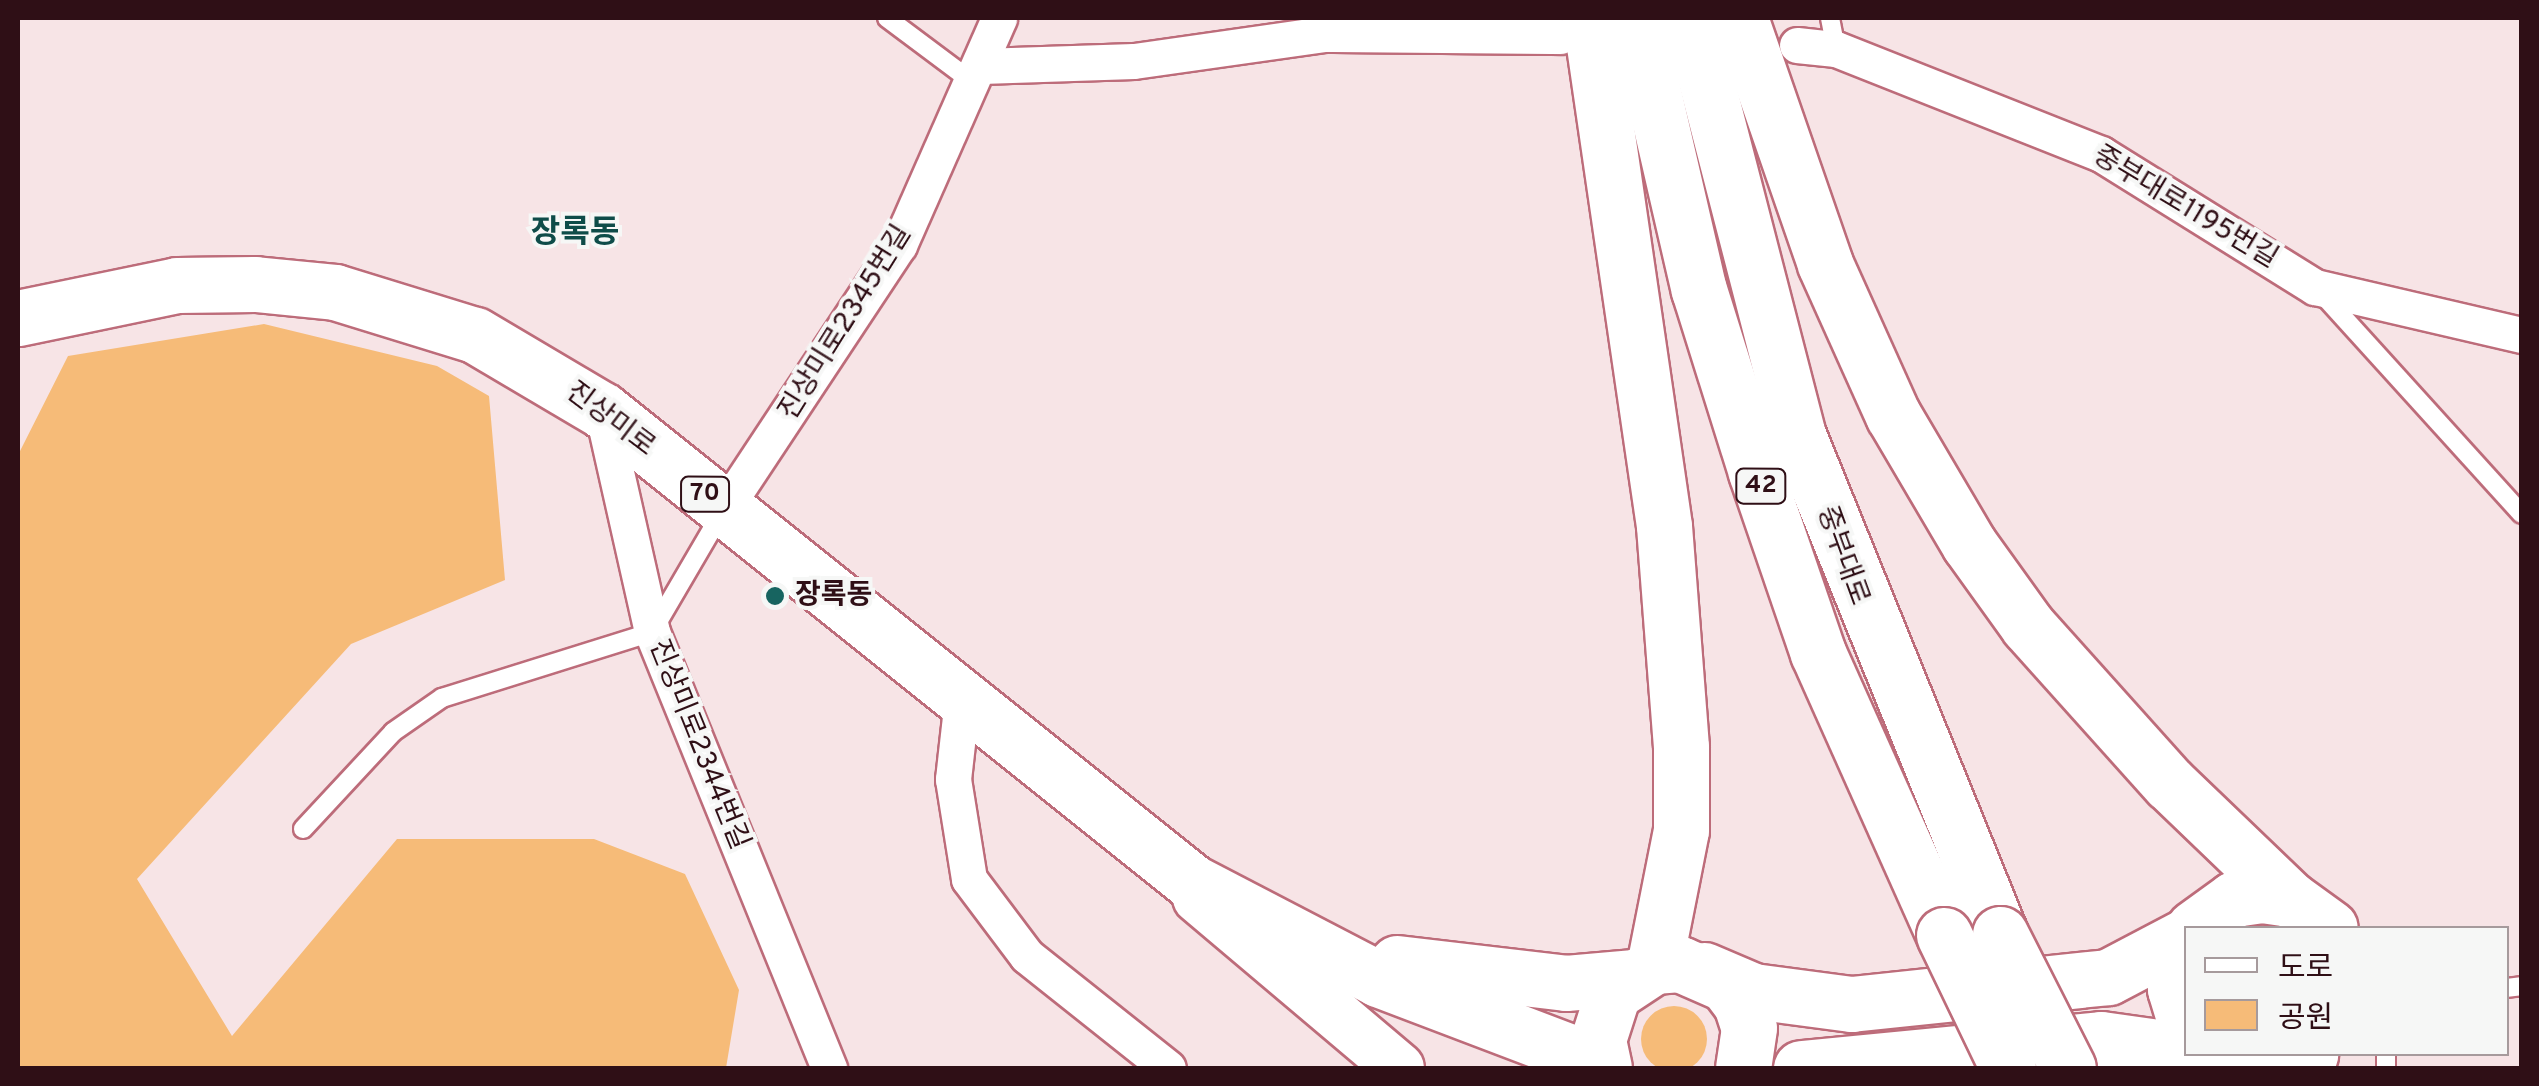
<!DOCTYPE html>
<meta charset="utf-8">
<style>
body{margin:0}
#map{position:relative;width:2539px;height:1086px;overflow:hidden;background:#f7e4e6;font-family:Overpass,"Noto Sans KR",sans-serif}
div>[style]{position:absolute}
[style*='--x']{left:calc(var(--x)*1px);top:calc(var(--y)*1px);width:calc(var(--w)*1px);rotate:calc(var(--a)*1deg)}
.green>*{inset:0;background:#f6bb78}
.round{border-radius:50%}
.roads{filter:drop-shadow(2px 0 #bd6c7a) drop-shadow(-2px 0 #bd6c7a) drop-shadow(0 2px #bd6c7a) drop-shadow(0 -2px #bd6c7a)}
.lane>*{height:18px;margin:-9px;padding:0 9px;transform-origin:9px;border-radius:9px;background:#fff}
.street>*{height:35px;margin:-17.5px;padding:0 17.5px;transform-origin:17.5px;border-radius:17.5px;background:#fff}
.secondary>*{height:50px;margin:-25px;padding:0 25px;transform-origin:25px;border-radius:25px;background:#fff}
.primary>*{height:55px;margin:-27.5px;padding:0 27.5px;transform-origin:27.5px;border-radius:27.5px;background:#fff}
.bridges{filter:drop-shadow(2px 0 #bd6c7a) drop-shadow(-2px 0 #bd6c7a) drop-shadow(0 2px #bd6c7a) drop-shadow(0 -2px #bd6c7a)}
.primary-bridge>*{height:55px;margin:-27.5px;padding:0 27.5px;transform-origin:27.5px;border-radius:27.5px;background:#fff}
.dots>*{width:28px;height:28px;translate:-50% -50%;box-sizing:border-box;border:5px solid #f6f7f6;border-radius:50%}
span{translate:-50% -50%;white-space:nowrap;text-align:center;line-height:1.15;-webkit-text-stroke:8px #f6f7f6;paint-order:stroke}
.shield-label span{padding:2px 8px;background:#f6f7f6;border:2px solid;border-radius:8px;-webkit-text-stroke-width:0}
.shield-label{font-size:25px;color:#2f0f16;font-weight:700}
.street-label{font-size:28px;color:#2f0f16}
.poi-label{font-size:28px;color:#2f0f16;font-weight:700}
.left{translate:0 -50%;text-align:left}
.quarter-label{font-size:32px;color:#0e4c49;font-weight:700}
.frame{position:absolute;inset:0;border:20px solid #2f0f16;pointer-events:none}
.legend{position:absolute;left:2184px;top:926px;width:325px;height:130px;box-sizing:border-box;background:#f6f7f6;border:2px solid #a69a9c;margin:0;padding:12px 18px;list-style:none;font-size:30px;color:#2f0f16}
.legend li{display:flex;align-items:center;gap:20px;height:50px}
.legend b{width:50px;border:2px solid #a69a9c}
</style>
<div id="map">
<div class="green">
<div style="clip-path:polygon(264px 324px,437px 366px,489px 396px,505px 580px,351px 644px,137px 879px,232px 1036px,397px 839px,594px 839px,685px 874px,739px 990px,726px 1068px,18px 1068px,18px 455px,68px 356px)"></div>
<div class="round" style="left:1641px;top:1006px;width:66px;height:66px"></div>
</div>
<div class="roads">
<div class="lane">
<div style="--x:887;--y:18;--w:109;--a:36.8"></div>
<div style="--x:1830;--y:18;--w:32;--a:79"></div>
<div style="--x:2324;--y:296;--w:294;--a:47.8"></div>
<div style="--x:303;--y:829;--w:132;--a:-47.1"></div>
<div style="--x:393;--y:732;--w:60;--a:-34.8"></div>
<div style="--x:442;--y:698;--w:220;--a:-17.4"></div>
<div style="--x:652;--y:632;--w:137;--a:-59.7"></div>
<div style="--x:2506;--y:988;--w:16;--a:-7"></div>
<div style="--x:2386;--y:1068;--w:14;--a:-90"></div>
</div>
<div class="street">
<div style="--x:1797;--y:45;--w:39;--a:6"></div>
<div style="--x:1836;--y:49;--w:285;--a:21.6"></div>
<div style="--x:2101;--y:154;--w:252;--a:31.9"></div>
<div style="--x:2315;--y:287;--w:212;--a:13.1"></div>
<div style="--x:981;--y:66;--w:153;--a:-1.9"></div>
<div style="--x:1134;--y:61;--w:191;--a:-8.1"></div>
<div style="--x:1323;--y:34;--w:237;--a:0.5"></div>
<div style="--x:602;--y:410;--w:228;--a:77.3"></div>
<div style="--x:652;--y:632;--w:471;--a:67.9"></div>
<div style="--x:724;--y:509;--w:317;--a:-56.5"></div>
<div style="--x:899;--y:245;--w:248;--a:-66.2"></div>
<div style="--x:962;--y:699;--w:81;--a:96.4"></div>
<div style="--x:953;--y:779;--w:101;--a:80.9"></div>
<div style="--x:969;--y:879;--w:96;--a:53"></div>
<div style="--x:1027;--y:956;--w:180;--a:38.5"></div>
</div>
<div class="secondary">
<div style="--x:1198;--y:898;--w:263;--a:40.2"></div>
</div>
<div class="primary">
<div style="--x:1590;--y:18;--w:513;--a:81.71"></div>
<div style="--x:1664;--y:526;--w:222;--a:85.6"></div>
<div style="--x:1681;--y:747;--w:83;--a:90"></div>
<div style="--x:1681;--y:830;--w:139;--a:101.2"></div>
<div style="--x:1636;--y:18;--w:279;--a:77"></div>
<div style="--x:1699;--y:290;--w:191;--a:72.6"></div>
<div style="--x:1756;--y:472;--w:191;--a:71.1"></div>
<div style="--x:1818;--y:653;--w:309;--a:65.9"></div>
<div style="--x:1690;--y:18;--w:429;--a:75.5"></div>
<div style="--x:1797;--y:433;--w:541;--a:67.94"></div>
<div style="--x:1740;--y:18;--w:260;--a:70.9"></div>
<div style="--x:1825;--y:264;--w:166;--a:65.8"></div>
<div style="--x:1893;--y:415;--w:150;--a:59.5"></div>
<div style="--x:1969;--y:544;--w:101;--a:54.3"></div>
<div style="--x:2028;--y:626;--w:211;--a:48.1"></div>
<div style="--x:2169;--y:783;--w:168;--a:43.8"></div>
<div style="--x:18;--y:318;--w:162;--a:-11.7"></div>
<div style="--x:177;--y:285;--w:78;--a:-0.7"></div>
<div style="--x:255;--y:284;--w:80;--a:5.7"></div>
<div style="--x:335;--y:292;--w:146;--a:17.1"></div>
<div style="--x:475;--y:335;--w:147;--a:30.6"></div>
<div style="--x:602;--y:410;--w:756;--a:38.66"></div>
<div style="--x:1192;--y:882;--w:210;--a:27.5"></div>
<div style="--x:1378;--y:979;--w:240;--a:20.8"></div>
<div style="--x:2194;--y:928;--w:49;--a:-35.9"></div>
<div style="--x:2234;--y:899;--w:28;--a:-8"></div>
<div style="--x:2262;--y:895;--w:28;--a:8"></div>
<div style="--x:2290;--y:899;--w:49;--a:35.9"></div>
<div style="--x:2186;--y:940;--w:50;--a:102.7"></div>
<div style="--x:2175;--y:989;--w:38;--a:73"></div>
<div style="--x:1397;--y:963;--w:170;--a:6.7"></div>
<div style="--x:1566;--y:983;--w:66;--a:-5.2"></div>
<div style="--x:1704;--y:970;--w:53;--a:23.2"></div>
<div style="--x:1753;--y:991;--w:99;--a:7.6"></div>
<div style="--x:1851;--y:1004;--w:258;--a:-6"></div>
<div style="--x:2108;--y:977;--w:88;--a:-27.7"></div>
<div style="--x:2213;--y:1054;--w:53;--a:15.4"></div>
<div style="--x:1604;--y:1068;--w:29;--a:-102"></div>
<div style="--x:1598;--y:1040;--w:49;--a:-72.3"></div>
<div style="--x:1613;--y:993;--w:49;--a:-33.4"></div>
<div style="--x:1654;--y:966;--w:26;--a:-4"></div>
<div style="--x:1680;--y:964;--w:50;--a:23.5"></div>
<div style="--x:1726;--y:984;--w:25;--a:53"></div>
<div style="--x:1741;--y:1004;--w:25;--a:72"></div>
<div style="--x:1749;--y:1028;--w:40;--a:98.5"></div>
<div style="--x:1801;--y:1068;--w:301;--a:-5.5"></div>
<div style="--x:2101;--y:1039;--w:86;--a:8"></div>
<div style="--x:2276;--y:1068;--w:37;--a:-22"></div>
</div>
</div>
<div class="bridges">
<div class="primary-bridge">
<div style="--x:2000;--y:934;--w:150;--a:63.1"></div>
<div style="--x:1944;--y:935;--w:148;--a:64.3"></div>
</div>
</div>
<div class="dots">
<div style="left:775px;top:596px;background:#176460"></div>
</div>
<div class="shield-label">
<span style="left:1761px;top:486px">42</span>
<span style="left:705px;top:494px">70</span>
</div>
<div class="street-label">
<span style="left:2185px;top:208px;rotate:31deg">중부대로1195번길</span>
<span style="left:846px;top:323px;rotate:-58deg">진상미로2345번길</span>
<span style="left:610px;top:420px;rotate:37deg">진상미로</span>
<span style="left:1842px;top:556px;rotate:70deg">중부대로</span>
<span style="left:698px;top:745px;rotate:68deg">진상미로2344번길</span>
</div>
<div class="poi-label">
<span class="left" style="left:795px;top:596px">장록동</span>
</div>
<div class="quarter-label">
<span style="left:575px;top:234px">장록동</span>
</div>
<div class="frame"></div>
<ul class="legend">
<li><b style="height:12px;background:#fff"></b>도로</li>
<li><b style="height:28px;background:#f6bb78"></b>공원</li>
</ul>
</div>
